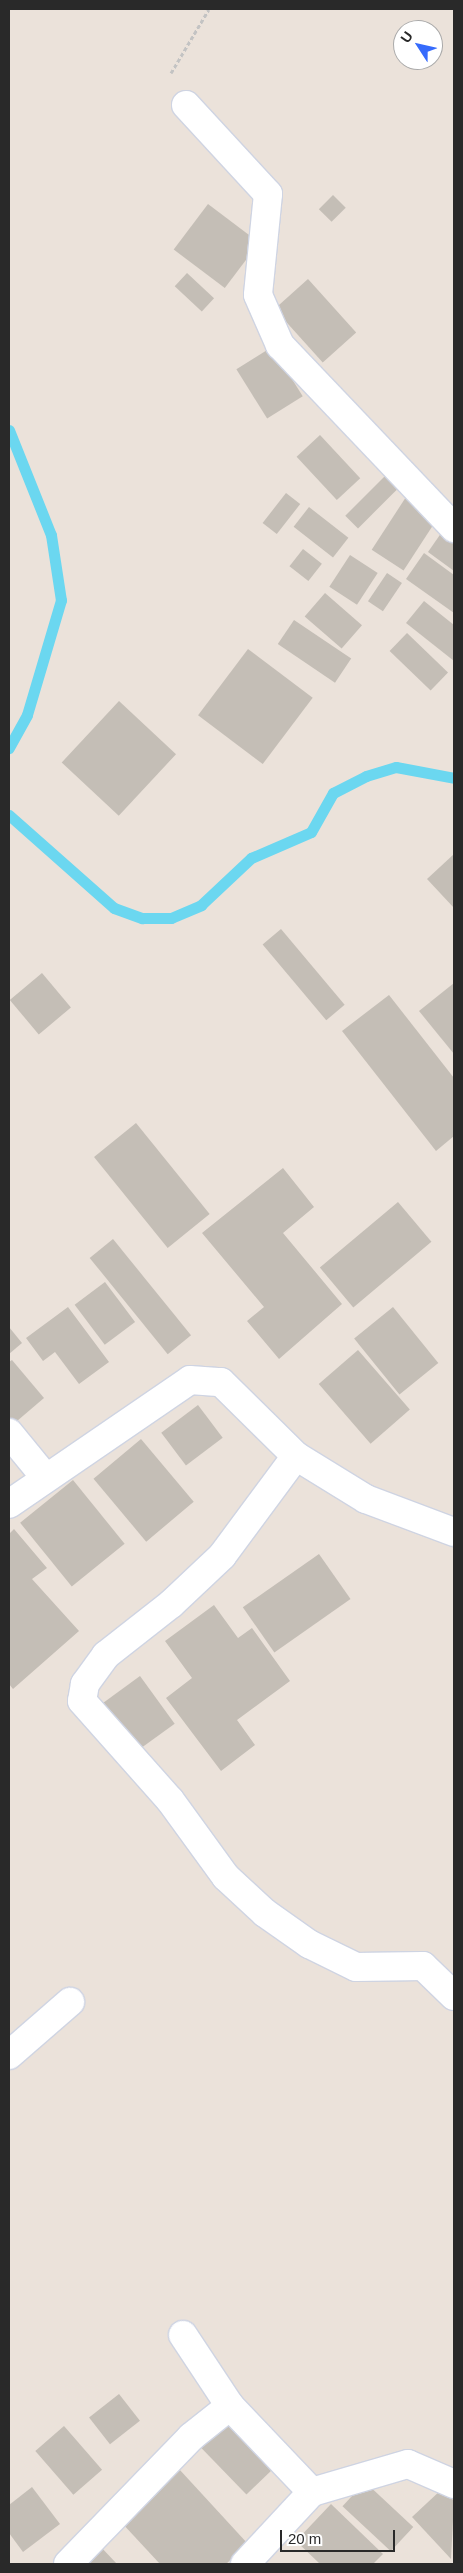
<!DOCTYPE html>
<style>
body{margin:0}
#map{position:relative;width:463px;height:2573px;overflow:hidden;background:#ebe2da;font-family:Arial,sans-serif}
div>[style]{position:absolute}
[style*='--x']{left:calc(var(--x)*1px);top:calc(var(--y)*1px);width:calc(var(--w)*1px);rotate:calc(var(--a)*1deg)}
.stream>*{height:11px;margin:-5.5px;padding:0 5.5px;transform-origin:5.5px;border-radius:5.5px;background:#6bd7f0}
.building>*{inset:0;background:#c4beb6;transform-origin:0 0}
.path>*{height:3px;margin-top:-1.5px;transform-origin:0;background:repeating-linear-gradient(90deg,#c3c3c3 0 4px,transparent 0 6.5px)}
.roads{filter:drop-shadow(1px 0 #cfd4e2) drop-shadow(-1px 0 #cfd4e2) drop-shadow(0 1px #cfd4e2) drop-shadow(0 -1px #cfd4e2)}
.minor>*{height:28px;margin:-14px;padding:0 14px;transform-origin:14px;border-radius:14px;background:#fff}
span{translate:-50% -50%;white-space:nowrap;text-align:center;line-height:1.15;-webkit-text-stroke:4px #fff;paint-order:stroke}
.frame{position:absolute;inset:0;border:10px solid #292929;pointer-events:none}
.north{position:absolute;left:393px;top:20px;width:50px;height:50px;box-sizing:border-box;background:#fff;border:1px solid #a9a9a9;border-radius:50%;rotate:305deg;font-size:14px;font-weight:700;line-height:20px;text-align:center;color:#292929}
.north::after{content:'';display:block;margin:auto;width:18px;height:22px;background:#366bfc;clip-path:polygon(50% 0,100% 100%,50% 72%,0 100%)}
.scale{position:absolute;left:280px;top:2530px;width:115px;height:22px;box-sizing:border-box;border:2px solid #292929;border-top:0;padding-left:6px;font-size:15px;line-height:18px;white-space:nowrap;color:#292929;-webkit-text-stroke:4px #fff;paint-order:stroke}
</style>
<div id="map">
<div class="stream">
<div style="--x:9;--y:430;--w:113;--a:68.2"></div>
<div style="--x:51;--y:535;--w:66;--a:81.3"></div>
<div style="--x:61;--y:600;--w:120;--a:106.5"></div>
<div style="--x:27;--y:715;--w:38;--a:119"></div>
<div style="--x:9;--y:815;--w:140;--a:41.5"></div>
<div style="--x:114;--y:908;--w:30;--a:20"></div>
<div style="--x:142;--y:918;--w:29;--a:0"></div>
<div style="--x:171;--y:918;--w:33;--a:-23"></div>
<div style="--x:201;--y:905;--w:69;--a:-43.2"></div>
<div style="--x:251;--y:858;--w:65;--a:-23.4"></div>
<div style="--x:311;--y:832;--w:45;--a:-60.6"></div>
<div style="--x:333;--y:793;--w:37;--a:-27"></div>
<div style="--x:366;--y:776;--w:31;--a:-17"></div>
<div style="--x:396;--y:767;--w:59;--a:10.7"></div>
</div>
<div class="building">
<div style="left:333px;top:195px;width:18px;height:20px;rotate:45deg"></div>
<div style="left:208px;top:204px;width:64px;height:57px;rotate:37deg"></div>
<div style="left:187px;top:273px;width:37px;height:18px;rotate:43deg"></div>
<div style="left:308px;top:279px;width:72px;height:45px;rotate:48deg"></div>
<div style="left:272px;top:347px;width:58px;height:42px;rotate:58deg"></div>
<div style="left:320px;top:435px;width:59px;height:32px;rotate:47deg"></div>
<div style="left:387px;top:474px;width:18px;height:59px;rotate:45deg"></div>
<div style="left:286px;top:493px;width:18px;height:38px;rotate:38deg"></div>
<div style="left:406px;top:497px;width:38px;height:63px;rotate:33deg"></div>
<div style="left:309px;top:507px;width:50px;height:25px;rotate:38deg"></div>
<div style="clip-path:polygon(444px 529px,454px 536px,454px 571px,428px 552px)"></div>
<div style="left:303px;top:549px;width:24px;height:22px;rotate:38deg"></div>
<div style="clip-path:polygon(424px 553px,454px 575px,454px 613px,406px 579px)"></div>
<div style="left:350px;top:555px;width:33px;height:38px;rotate:33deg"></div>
<div style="left:387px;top:573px;width:18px;height:34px;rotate:34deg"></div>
<div style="left:325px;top:593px;width:49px;height:31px;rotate:41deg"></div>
<div style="clip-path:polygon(424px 601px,454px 625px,454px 661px,406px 623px)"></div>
<div style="left:294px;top:620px;width:69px;height:29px;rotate:34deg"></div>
<div style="left:407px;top:633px;width:57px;height:25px;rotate:44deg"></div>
<div style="left:248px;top:649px;width:81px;height:83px;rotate:37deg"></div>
<div style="left:119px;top:701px;width:78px;height:84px;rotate:43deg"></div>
<div style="clip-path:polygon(454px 854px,454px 908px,427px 879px)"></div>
<div style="left:281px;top:929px;width:99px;height:24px;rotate:50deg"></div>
<div style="left:42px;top:973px;width:45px;height:42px;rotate:50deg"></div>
<div style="clip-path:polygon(454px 983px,454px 1054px,419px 1011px)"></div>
<div style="clip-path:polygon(389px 995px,454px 1078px,454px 1136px,436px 1151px,342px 1031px)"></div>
<div style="left:136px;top:1123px;width:117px;height:54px;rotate:51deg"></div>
<div style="clip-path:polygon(283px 1168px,314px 1207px,283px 1233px,342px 1304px,279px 1359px,247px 1321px,264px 1307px,202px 1233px)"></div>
<div style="left:398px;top:1202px;width:52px;height:102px;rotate:50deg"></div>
<div style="left:113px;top:1239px;width:124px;height:30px;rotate:51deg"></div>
<div style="left:105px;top:1282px;width:50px;height:38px;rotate:53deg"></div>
<div style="clip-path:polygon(68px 1307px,109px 1362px,79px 1384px,55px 1352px,43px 1361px,26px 1338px)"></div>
<div style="left:393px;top:1307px;width:72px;height:50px;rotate:51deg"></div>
<div style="clip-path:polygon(9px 1327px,22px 1343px,9px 1354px)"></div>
<div style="left:358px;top:1350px;width:79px;height:52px;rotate:49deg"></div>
<div style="clip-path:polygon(12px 1360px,44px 1398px,10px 1427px,9px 1362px)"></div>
<div style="left:198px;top:1405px;width:41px;height:46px;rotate:53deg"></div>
<div style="left:141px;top:1439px;width:82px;height:62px;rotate:50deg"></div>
<div style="left:73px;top:1480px;width:82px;height:68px;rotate:51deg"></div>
<div style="clip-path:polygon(14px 1529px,47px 1568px,32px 1579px,79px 1631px,13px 1689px,9px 1684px,9px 1534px)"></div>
<div style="left:319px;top:1554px;width:55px;height:93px;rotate:55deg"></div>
<div style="clip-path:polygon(214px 1605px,238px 1638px,252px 1628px,290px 1681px,237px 1720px,255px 1745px,221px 1771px,166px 1698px,192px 1678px,165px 1641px)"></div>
<div style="left:140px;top:1676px;width:59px;height:47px;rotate:54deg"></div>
<div style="left:119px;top:2394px;width:34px;height:38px;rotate:52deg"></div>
<div style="left:233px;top:2413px;width:68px;height:47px;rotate:46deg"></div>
<div style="left:64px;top:2426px;width:58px;height:38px;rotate:49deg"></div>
<div style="clip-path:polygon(179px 2469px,248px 2544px,226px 2564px,160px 2564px,121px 2522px)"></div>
<div style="left:365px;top:2482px;width:66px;height:33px;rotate:43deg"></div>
<div style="clip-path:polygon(32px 2487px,60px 2524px,23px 2552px,9px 2533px,9px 2505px)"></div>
<div style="clip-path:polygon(442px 2489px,454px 2501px,451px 2559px,412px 2517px)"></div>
<div style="clip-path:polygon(331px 2504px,383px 2554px,373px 2564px,320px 2564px,296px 2541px)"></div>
<div style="clip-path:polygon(99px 2545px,117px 2564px,80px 2564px)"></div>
</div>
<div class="path">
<div style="--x:171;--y:73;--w:74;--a:-59.3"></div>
</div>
<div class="roads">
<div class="minor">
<div style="--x:186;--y:105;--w:121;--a:47.3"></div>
<div style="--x:268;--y:194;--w:101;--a:95.7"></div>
<div style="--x:258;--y:295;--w:55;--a:66.3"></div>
<div style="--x:280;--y:345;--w:253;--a:46.4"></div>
<div style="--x:9;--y:1433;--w:57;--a:50.7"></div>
<div style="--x:296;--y:1456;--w:124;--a:126.5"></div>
<div style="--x:222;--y:1556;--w:70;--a:136.7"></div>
<div style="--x:171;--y:1604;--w:83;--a:141.9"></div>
<div style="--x:106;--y:1655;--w:36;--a:126"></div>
<div style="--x:85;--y:1684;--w:17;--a:100"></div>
<div style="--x:82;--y:1701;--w:132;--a:48.4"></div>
<div style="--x:170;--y:1800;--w:95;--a:54"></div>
<div style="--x:226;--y:1877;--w:53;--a:42.7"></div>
<div style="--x:265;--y:1913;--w:54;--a:35.2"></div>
<div style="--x:309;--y:1944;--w:52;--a:26.1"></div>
<div style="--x:356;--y:1967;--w:67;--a:-0.9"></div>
<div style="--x:423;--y:1966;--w:43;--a:44.1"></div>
<div style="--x:9;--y:1504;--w:219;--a:-34.4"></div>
<div style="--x:190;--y:1380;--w:31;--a:4"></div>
<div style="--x:221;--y:1382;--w:105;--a:44.6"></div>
<div style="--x:296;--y:1456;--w:82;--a:31.6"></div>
<div style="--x:366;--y:1499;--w:94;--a:20.6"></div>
<div style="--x:9;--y:2055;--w:81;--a:-41"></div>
<div style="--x:183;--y:2335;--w:85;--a:56.5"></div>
<div style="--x:68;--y:2564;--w:177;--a:-45.9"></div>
<div style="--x:191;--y:2437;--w:50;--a:-38.5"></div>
<div style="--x:230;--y:2406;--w:119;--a:46.4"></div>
<div style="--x:312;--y:2492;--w:100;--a:-16.3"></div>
<div style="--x:408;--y:2464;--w:50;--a:23.5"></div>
<div style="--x:245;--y:2564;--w:98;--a:-47.1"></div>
</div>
</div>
<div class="frame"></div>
<div class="north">U</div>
<div class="scale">20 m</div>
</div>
